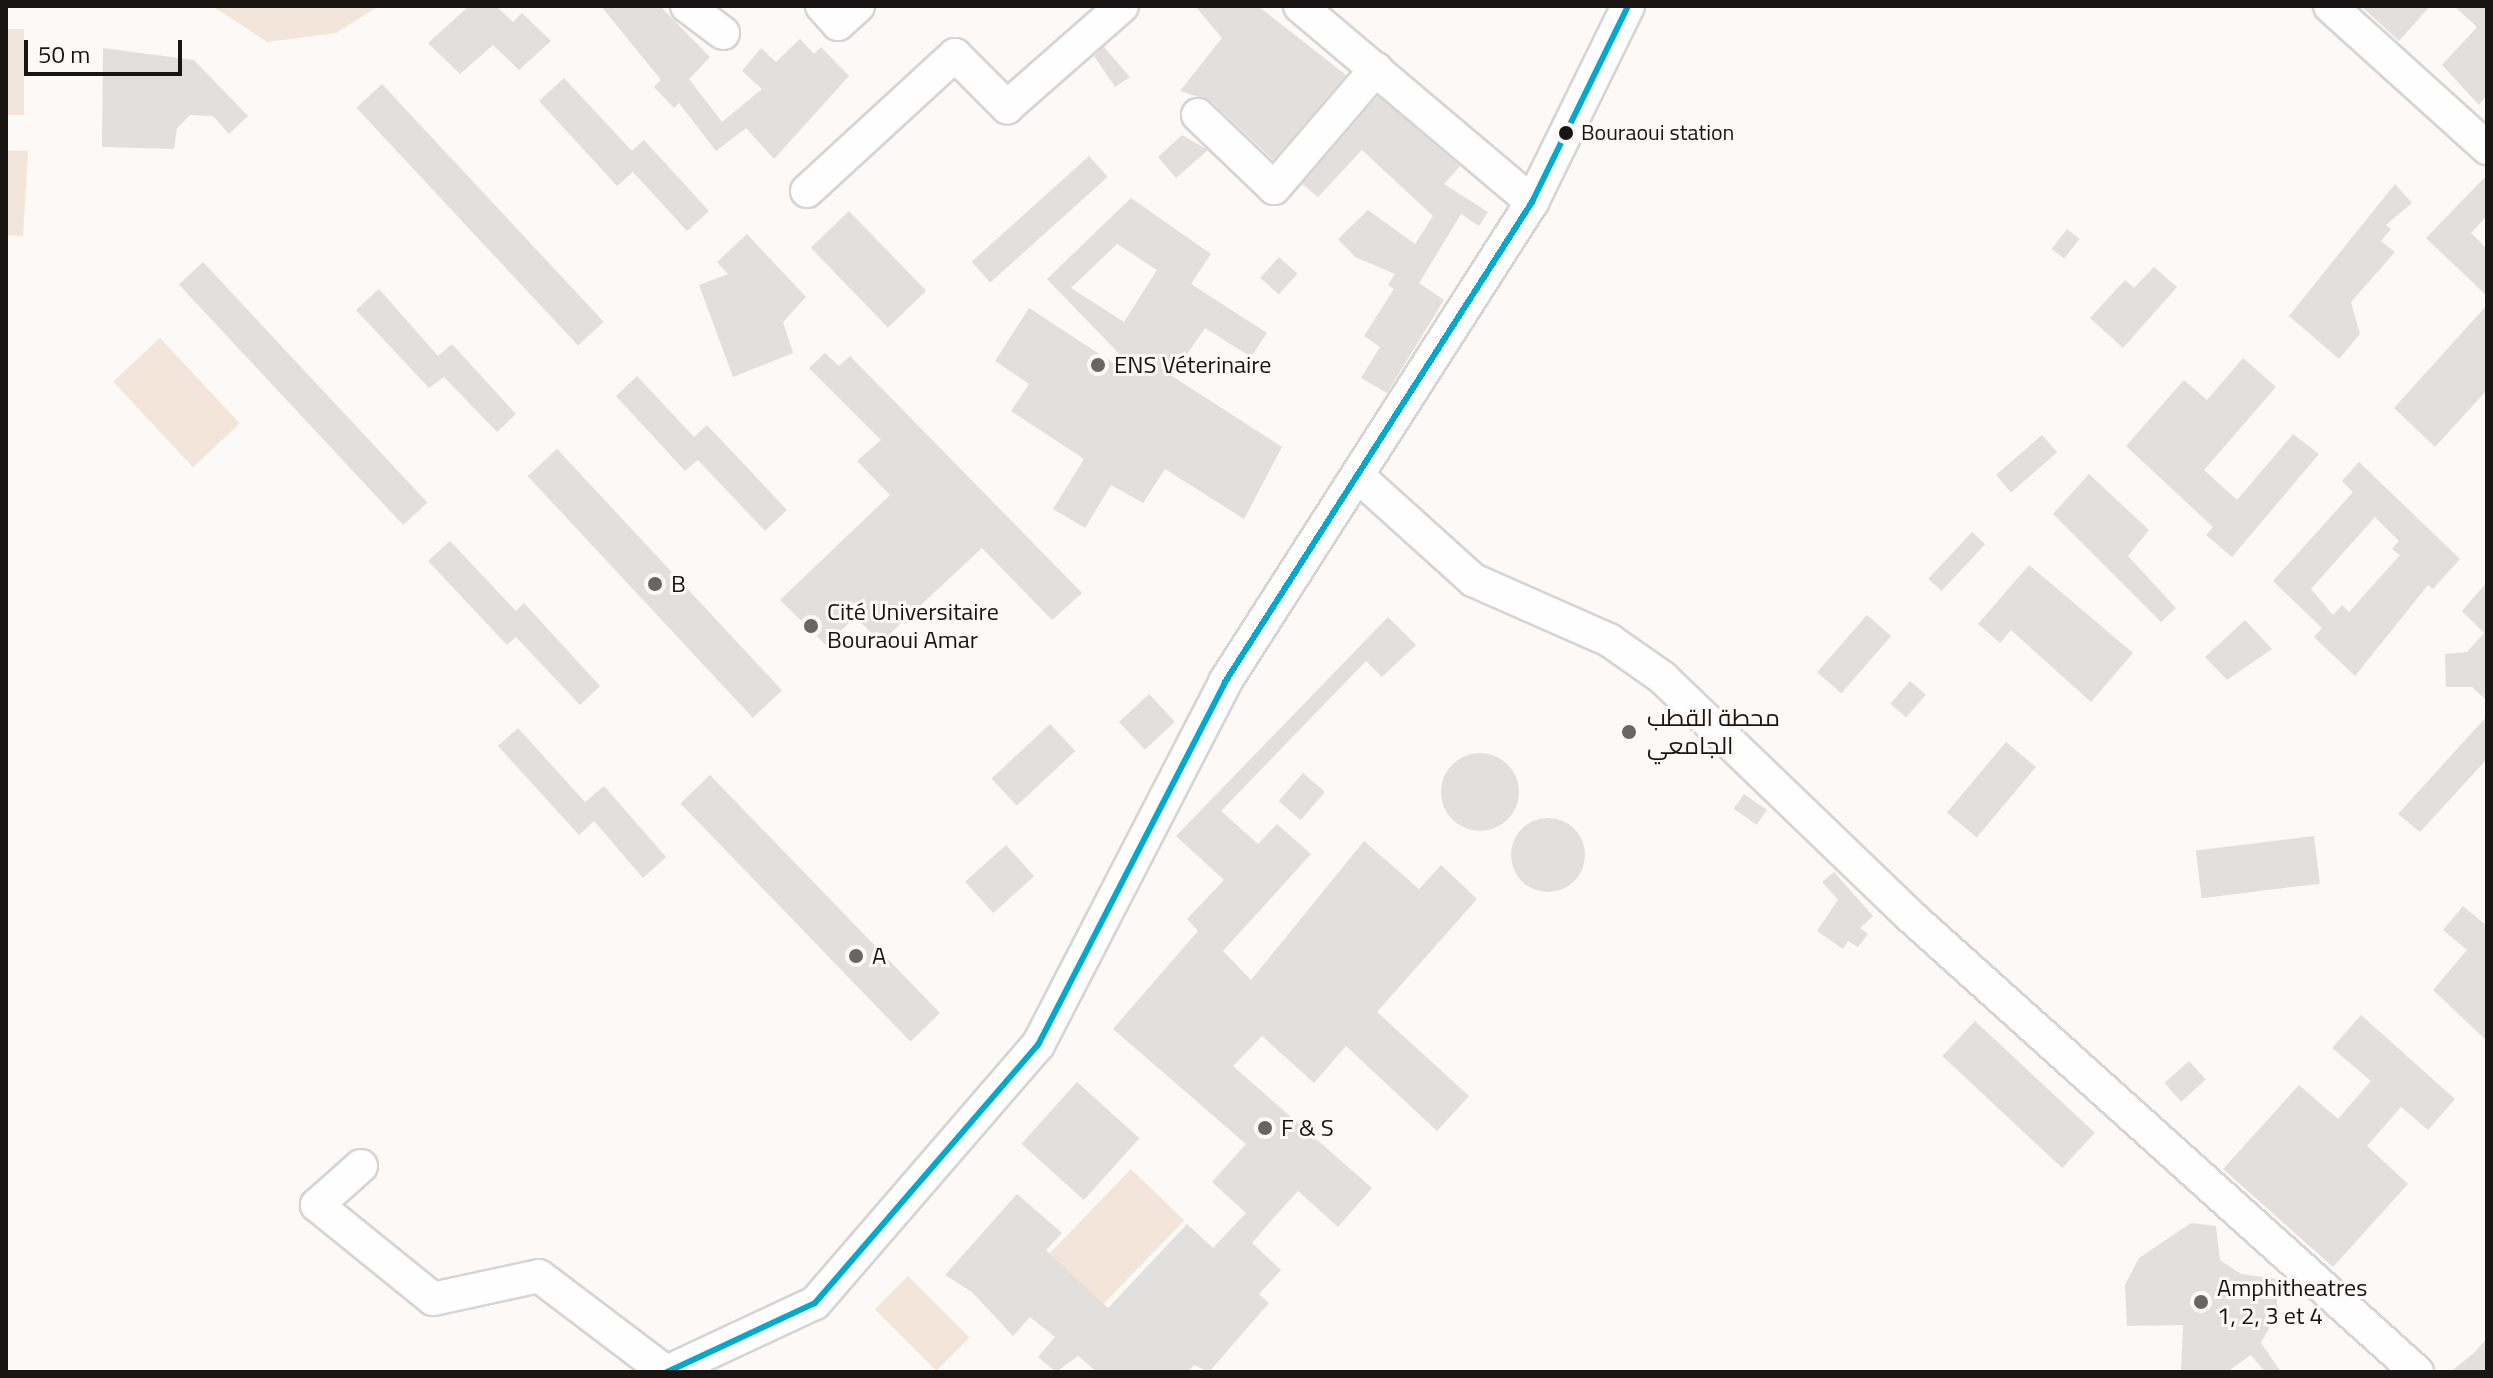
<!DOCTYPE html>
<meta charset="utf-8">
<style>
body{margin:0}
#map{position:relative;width:2493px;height:1378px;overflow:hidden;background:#fcf9f7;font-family:"Titillium Web",Cairo,sans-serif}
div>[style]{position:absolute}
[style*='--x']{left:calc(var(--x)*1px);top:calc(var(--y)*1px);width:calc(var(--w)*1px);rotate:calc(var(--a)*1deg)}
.green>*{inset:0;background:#f3e5d9;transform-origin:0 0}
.building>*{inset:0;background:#e2dfdc;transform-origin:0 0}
.round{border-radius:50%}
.roads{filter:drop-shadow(2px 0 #d7d4d1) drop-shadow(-2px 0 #d7d4d1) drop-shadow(0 2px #d7d4d1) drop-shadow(0 -2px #d7d4d1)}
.minor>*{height:32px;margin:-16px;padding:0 16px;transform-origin:16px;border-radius:16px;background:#fffefe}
.bus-1>*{height:6px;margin:-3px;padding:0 3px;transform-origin:3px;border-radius:3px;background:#00a9ce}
.dots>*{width:22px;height:22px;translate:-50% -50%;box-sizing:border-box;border:4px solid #fdf9f6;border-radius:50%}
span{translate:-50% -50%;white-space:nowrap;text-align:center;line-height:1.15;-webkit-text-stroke:6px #fdf9f6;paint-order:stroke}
.bus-label{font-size:22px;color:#191513}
.left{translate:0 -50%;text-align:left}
.poi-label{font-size:24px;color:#191513}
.frame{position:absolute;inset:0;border:8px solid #191513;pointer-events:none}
.scale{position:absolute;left:24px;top:40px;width:158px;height:36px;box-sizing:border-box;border:4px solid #191513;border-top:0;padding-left:10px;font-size:24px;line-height:28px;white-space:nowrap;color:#191513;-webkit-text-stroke:6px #fdf9f6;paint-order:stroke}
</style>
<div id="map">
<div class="green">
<div style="clip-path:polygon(212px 6px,379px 6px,336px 33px,267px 42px)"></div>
<div style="left:6px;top:29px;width:18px;height:86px"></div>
<div style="clip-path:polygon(6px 150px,28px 151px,23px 236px,6px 235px)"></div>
<div style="left:160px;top:338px;width:117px;height:64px;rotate:47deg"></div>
<div style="left:1131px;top:1169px;width:74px;height:117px;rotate:44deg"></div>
<div style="left:908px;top:1276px;width:87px;height:47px;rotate:45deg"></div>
</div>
<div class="building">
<div style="clip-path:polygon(469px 6px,496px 6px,513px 22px,522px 13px,551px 41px,519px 70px,493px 45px,460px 74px,428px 43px)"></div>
<div style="clip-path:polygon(601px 6px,660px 6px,710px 57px,689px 79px,722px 122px,762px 89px,742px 71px,761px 48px,776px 62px,800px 39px,814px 54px,821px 47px,849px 76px,774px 159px,746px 128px,716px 151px,679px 103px,674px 108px,654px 87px,661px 80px)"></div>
<div style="clip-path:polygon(1195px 6px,1258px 6px,1346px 75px,1273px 160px,1211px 101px,1180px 91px,1222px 38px)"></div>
<div style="clip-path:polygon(2361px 6px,2430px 6px,2399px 41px)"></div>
<div style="clip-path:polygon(2454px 6px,2487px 6px,2487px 95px,2479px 105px,2442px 65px,2477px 27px)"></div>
<div style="clip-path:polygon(1104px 47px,1130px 77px,1115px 87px,1094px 56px)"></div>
<div style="clip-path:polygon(103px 48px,194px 60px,248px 116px,229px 134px,213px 116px,190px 115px,177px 128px,174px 149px,102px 147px)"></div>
<div style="clip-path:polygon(564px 78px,632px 151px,644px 140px,709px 211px,687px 231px,633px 172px,617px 186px,539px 101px)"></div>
<div style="left:382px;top:84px;width:325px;height:35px;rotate:47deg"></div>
<div style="clip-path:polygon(1378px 96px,1460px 166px,1444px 184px,1488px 212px,1479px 226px,1461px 214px,1419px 283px,1444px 300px,1387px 393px,1361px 378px,1380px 347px,1364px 336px,1394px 289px,1388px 285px,1395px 274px,1355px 257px,1338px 239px,1368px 210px,1415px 244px,1433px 216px,1362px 150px,1318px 197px,1302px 184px)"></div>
<div style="clip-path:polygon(1182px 135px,1208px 150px,1176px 178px,1158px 157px)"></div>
<div style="left:1089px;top:156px;width:28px;height:158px;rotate:48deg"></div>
<div style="clip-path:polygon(2487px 175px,2487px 216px,2471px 233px,2487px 249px,2487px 296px,2426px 238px)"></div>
<div style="clip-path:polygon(2395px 184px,2412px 203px,2386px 225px,2391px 229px,2381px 241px,2395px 252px,2351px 302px,2360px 334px,2339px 359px,2289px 316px)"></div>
<div style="clip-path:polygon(evenodd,1131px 198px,1211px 254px,1191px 284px,1267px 333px,1251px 357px,1205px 328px,1172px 376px,1282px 447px,1244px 519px,1165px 469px,1143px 503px,1111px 485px,1085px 528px,1053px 509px,1084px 459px,1011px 411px,1029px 384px,995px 361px,1029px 308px,1127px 372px,1132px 367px,1047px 279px,1131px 198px,1117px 244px,1157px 270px,1124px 322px,1071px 288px,1117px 244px)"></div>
<div style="left:849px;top:211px;width:111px;height:53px;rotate:46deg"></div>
<div style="left:2067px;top:229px;width:16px;height:25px;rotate:38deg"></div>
<div style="clip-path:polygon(747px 234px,806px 297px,783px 322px,793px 353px,733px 377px,699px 285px,728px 274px,717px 262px)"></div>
<div style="left:1279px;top:257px;width:25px;height:28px;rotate:42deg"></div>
<div style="left:203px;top:262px;width:329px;height:33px;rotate:47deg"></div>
<div style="clip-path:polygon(2154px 267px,2177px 287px,2123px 348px,2090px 318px,2125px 280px,2134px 288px)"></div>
<div style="clip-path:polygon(379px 289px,438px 356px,452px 344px,516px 414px,497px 432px,444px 377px,429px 388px,356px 310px)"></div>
<div style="clip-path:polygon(2487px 305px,2487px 390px,2435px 447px,2394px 408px)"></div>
<div style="clip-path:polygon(825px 353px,839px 366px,850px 356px,1082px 593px,1052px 620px,982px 548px,881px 642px,855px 617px,826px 645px,780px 600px,890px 495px,857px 461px,881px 440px,809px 368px)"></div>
<div style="clip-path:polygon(2243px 358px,2276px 387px,2204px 470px,2237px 500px,2293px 434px,2319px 454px,2232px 557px,2206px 535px,2213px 527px,2126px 446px,2184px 380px,2207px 400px)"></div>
<div style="clip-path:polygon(637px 376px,694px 437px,707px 425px,787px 510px,765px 531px,698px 460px,685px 471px,616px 396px)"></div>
<div style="left:2042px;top:435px;width:23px;height:61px;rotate:49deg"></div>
<div style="left:557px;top:449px;width:330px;height:40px;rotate:47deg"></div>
<div style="clip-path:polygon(evenodd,2359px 462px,2460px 559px,2433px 589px,2428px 585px,2355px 676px,2314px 637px,2322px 628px,2273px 581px,2353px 492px,2342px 481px,2359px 462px,2375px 517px,2399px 541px,2392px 549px,2400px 555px,2349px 612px,2342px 605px,2333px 615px,2311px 589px,2375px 517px)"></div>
<div style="clip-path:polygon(2089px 474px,2149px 530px,2128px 556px,2176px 608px,2161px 622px,2053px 514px)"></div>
<div style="left:1972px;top:532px;width:18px;height:64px;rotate:43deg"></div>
<div style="clip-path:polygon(450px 541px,516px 611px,524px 603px,600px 686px,580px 705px,516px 637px,507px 645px,428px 561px)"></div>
<div style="clip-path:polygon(2029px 565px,2133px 653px,2091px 702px,2011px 630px,2000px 643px,1978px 624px)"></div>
<div style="clip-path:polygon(2487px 582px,2487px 701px,2472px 687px,2446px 687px,2445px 654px,2467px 652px,2484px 633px,2462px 611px)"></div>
<div style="left:1867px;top:615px;width:32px;height:76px;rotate:41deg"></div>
<div style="clip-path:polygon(1388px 617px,1416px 645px,1382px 677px,1366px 661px,1221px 811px,1258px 844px,1277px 824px,1311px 854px,1223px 951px,1251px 980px,1364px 841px,1419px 889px,1441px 865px,1477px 899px,1377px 1012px,1469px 1096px,1437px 1131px,1346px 1046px,1314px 1083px,1262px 1036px,1233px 1066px,1372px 1188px,1338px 1227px,1298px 1191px,1276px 1215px,1252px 1243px,1281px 1270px,1259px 1294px,1269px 1303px,1209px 1372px,1194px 1365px,1188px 1372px,1097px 1372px,1078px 1356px,1056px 1372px,1038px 1357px,1055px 1337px,1030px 1317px,1013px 1336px,972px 1292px,945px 1275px,1017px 1194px,1062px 1233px,1046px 1250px,1108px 1308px,1187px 1224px,1213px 1248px,1246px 1213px,1212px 1182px,1246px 1144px,1113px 1029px,1198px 931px,1187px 919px,1224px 880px,1176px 836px)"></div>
<div style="clip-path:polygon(2245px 620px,2272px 649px,2227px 680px,2205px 657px)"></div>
<div style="left:1910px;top:681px;width:21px;height:30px;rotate:41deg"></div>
<div style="left:1149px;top:694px;width:38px;height:41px;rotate:47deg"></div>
<div style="clip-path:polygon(2487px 716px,2487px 759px,2420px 832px,2398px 814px)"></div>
<div style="left:1050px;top:724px;width:37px;height:80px;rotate:47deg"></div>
<div style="clip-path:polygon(518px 728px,585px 802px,604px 786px,666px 857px,643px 878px,594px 821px,579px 835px,498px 746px)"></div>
<div style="left:2006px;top:742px;width:39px;height:92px;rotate:40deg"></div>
<div class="round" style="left:1441px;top:753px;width:78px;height:78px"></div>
<div style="left:1303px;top:773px;width:29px;height:37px;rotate:41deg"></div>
<div style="left:710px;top:775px;width:331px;height:41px;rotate:46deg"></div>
<div style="left:1744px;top:794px;width:28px;height:18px;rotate:35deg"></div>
<div class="round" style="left:1511px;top:818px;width:74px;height:74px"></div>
<div style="left:2314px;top:836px;width:48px;height:119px;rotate:83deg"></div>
<div style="left:1006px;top:845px;width:42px;height:55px;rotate:48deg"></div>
<div style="clip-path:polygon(1834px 872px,1873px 916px,1860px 928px,1868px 934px,1858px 947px,1848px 941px,1843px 949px,1817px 931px,1838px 900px,1822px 882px)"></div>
<div style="clip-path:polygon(2463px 906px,2487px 926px,2487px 1041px,2433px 990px,2467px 950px,2443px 930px)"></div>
<div style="clip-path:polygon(2361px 1015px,2455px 1099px,2428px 1130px,2401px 1107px,2367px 1146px,2408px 1184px,2333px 1267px,2223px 1169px,2299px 1085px,2338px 1119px,2371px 1081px,2332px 1048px)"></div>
<div style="left:1975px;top:1021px;width:164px;height:48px;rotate:43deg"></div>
<div style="left:2189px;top:1061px;width:25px;height:33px;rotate:48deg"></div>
<div style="left:1077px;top:1082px;width:84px;height:83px;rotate:42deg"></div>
<div style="clip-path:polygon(2191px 1223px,2216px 1226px,2220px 1260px,2241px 1274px,2277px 1279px,2277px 1314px,2261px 1343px,2281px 1372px,2265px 1372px,2251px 1355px,2227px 1372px,2181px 1372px,2183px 1325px,2127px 1326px,2125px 1285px,2139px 1258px)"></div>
<div style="clip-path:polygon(2487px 1338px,2487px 1372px,2450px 1372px,2474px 1353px)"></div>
</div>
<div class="roads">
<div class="minor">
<div style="--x:687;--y:6;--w:45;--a:36.9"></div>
<div style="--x:822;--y:6;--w:24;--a:48"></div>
<div style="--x:838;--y:24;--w:27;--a:-42"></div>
<div style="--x:1300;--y:6;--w:304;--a:40.2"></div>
<div style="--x:2330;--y:6;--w:212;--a:42.1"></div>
<div style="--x:1198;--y:115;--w:105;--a:43.8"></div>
<div style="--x:1274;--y:188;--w:157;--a:-49.4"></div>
<div style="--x:807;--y:191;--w:201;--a:-42.6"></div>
<div style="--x:955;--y:55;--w:74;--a:45"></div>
<div style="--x:1007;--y:107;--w:153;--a:-41.3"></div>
<div style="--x:1358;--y:476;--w:155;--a:42.1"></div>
<div style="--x:1473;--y:580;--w:149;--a:23.8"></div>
<div style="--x:1609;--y:640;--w:66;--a:35.1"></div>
<div style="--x:1663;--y:678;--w:340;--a:43.9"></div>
<div style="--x:1908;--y:914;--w:685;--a:41.98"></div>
<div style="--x:361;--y:1166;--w:59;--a:138.4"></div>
<div style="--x:317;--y:1205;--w:149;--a:39"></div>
<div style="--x:433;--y:1299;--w:108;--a:-12.2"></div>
<div style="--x:539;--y:1276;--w:159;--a:37.1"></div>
<div style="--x:667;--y:1372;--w:163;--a:-25"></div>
<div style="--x:815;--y:1303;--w:341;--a:-49.2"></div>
<div style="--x:1038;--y:1045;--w:408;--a:-62.7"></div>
<div style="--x:1225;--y:682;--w:570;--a:-57.4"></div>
<div style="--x:1532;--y:202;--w:218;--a:-63.9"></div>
</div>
</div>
<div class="bus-1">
<div style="--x:667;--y:1372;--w:163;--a:-25"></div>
<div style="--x:815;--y:1303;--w:341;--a:-49.2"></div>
<div style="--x:1038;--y:1045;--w:408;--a:-62.7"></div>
<div style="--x:1225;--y:682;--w:570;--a:-57.4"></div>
<div style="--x:1532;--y:202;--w:218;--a:-63.9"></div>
</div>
<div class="dots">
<div style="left:1566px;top:133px;background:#191513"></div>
<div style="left:1098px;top:365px;background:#686563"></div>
<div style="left:655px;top:584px;background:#686563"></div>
<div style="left:811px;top:626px;background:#686563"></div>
<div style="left:1629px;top:732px;background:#686563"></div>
<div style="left:856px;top:956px;background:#686563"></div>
<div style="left:1265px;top:1128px;background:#686563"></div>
<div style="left:2201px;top:1302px;background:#686563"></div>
</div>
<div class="bus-label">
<span class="left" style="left:1581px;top:133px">Bouraoui station</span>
</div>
<div class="poi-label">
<span class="left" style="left:1114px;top:365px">ENS Véterinaire</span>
<span class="left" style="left:671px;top:584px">B</span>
<span class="left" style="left:827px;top:626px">Cité Universitaire<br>Bouraoui Amar</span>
<span class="left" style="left:1647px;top:732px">محطة القطب<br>الجامعي</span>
<span class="left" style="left:872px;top:956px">A</span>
<span class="left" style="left:1281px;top:1128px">F &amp; S</span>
<span class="left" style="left:2217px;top:1302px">Amphitheatres<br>1, 2, 3 et 4</span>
</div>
<div class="frame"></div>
<div class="scale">50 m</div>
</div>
